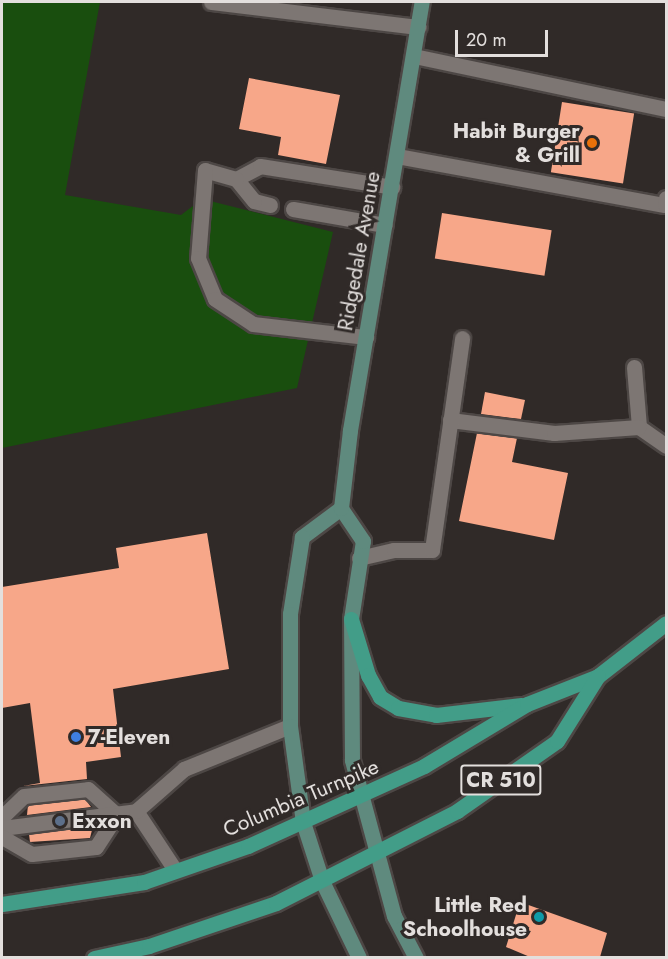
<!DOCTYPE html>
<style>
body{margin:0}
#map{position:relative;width:668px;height:959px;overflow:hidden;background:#302a28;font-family:Jost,sans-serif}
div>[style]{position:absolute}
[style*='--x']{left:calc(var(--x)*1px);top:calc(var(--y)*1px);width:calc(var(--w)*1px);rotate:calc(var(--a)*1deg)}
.green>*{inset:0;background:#194e0e}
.building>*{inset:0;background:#f7a789;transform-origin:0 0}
.roads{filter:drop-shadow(2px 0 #4d4745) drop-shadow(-2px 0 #4d4745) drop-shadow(0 2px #4d4745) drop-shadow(0 -2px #4d4745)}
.service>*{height:15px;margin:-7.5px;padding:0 7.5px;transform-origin:7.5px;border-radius:7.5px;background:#7d7673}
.secondary>*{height:15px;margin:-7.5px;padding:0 7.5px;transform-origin:7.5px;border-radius:7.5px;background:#5f8a7e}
.primary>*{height:15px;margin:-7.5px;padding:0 7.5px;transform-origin:7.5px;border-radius:7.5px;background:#429d88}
.dots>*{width:16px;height:16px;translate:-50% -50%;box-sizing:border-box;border:3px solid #302a28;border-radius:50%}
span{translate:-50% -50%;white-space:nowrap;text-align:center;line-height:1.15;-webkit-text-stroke:6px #302a28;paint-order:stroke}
.shield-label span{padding:2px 4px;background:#302a28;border:2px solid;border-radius:4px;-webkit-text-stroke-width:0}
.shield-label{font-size:20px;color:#e3dfdd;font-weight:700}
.poi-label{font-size:21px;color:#e3dfdd;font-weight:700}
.right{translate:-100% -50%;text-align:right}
.left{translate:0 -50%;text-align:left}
.street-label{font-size:21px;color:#e3dfdd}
.frame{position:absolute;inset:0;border:3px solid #e3dfdd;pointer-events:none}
.scale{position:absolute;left:455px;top:30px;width:93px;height:27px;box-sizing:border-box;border:3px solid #e3dfdd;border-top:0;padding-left:8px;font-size:18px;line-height:21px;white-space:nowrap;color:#e3dfdd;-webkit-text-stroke:4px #302a28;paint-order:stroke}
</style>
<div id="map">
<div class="green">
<div style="clip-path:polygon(2px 2px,100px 2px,65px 195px,181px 215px,202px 199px,333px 232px,297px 388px,2px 448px)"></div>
</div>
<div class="building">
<div style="clip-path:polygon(249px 78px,340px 95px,326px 164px,278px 155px,281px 137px,239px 129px)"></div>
<div style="left:562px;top:102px;width:73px;height:71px;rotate:9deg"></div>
<div style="left:442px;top:213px;width:111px;height:46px;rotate:9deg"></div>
<div style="clip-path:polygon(485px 392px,525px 400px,521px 419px,481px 414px)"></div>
<div style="clip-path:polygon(477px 433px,517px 438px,512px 462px,568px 473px,554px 540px,459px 521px)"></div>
<div style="clip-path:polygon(207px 533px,229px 669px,113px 689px,121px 757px,86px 762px,87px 779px,23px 786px,40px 783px,30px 703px,2px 708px,2px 587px,119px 568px,116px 548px)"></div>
<div style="clip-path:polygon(85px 799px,91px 807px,27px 815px,28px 805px)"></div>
<div style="clip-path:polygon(93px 826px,90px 838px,30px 842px,29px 834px)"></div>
<div style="clip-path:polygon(520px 902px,607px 933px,600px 957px,530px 957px,506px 947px)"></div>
</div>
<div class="roads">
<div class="service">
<div style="--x:211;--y:2;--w:209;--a:6.9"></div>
<div style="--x:414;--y:56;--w:258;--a:11.9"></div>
<div style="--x:397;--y:156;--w:272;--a:10.4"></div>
<div style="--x:665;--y:205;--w:7;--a:-82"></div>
<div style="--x:236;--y:179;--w:27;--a:-28"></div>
<div style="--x:260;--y:166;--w:134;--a:9"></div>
<div style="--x:270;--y:205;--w:16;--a:-166"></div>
<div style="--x:254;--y:201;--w:28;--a:-129"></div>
<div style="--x:236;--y:179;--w:32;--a:-164"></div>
<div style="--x:205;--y:170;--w:88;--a:94.5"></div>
<div style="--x:198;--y:258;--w:44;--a:67.5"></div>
<div style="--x:215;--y:299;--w:45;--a:33.3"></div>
<div style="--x:253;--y:324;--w:114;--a:6.6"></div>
<div style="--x:293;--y:209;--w:93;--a:9.9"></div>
<div style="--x:634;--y:367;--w:60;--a:85.2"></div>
<div style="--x:639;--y:427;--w:33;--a:35"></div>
<div style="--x:450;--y:420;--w:105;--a:7.1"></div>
<div style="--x:554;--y:433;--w:85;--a:-4"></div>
<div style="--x:359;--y:558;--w:36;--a:-13"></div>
<div style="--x:394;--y:550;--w:38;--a:0"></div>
<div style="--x:432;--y:550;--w:214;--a:-81.9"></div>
<div style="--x:136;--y:811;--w:71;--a:56.5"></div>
<div style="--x:2;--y:817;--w:30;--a:-44"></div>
<div style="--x:24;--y:796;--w:64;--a:-6.2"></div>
<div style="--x:88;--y:789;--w:39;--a:42"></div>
<div style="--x:2;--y:828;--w:135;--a:-7.2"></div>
<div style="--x:136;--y:811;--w:64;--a:-41.2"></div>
<div style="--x:184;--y:769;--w:114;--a:-22.1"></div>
<div style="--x:2;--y:837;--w:34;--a:30"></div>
<div style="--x:32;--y:854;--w:64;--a:-6.2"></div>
<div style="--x:96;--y:847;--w:38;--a:-57"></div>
</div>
<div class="secondary">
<div style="--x:341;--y:508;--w:49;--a:143.4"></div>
<div style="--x:302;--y:537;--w:78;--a:98.9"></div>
<div style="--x:290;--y:614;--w:112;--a:90"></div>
<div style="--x:290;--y:726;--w:97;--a:82.3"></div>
<div style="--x:303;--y:822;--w:62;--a:72.1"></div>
<div style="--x:322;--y:881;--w:85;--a:64.3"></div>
<div style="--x:416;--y:958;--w:47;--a:-117.6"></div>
<div style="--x:394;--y:916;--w:162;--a:-105.1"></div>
<div style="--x:352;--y:760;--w:141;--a:-90.4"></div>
<div style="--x:351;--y:619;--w:79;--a:-81.3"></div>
<div style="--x:363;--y:541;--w:40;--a:-124"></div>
<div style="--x:341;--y:508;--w:79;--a:-83.4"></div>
<div style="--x:350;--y:430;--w:434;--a:-80.5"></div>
</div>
<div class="primary">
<div style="--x:351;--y:619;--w:59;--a:73.1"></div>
<div style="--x:368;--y:675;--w:25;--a:61"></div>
<div style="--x:380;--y:697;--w:21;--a:31"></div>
<div style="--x:398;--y:708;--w:39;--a:10"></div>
<div style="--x:436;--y:715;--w:86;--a:-6.7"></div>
<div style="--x:2;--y:904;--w:144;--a:-8.8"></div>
<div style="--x:144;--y:882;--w:110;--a:-19.1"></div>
<div style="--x:248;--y:846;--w:193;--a:-24.4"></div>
<div style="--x:424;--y:766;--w:120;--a:-31"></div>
<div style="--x:527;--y:704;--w:76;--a:-21.5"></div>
<div style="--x:598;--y:676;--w:86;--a:-37.9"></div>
<div style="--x:94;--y:958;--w:56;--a:-12.3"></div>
<div style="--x:149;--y:946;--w:134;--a:-18.7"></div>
<div style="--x:276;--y:903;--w:203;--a:-26.9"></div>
<div style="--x:457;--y:811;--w:122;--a:-35"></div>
<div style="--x:557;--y:741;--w:77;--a:-57.8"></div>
</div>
</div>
<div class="dots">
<div style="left:592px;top:143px;background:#e8710a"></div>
<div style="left:76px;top:737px;background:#3f7fe0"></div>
<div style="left:60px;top:821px;background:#5c6f8a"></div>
<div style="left:539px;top:917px;background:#0f9aa8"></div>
</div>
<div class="shield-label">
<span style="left:501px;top:780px">CR 510</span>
</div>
<div class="poi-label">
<span class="right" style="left:580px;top:143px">Habit Burger<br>&amp; Grill</span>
<span class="left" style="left:88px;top:737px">7-Eleven</span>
<span class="left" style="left:72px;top:821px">Exxon</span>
<span class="right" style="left:527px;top:917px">Little Red<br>Schoolhouse</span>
</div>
<div class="street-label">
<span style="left:359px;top:251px;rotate:-80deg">Ridgedale Avenue</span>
<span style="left:301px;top:798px;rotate:-23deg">Columbia Turnpike</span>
</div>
<div class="frame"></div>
<div class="scale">20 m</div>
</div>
